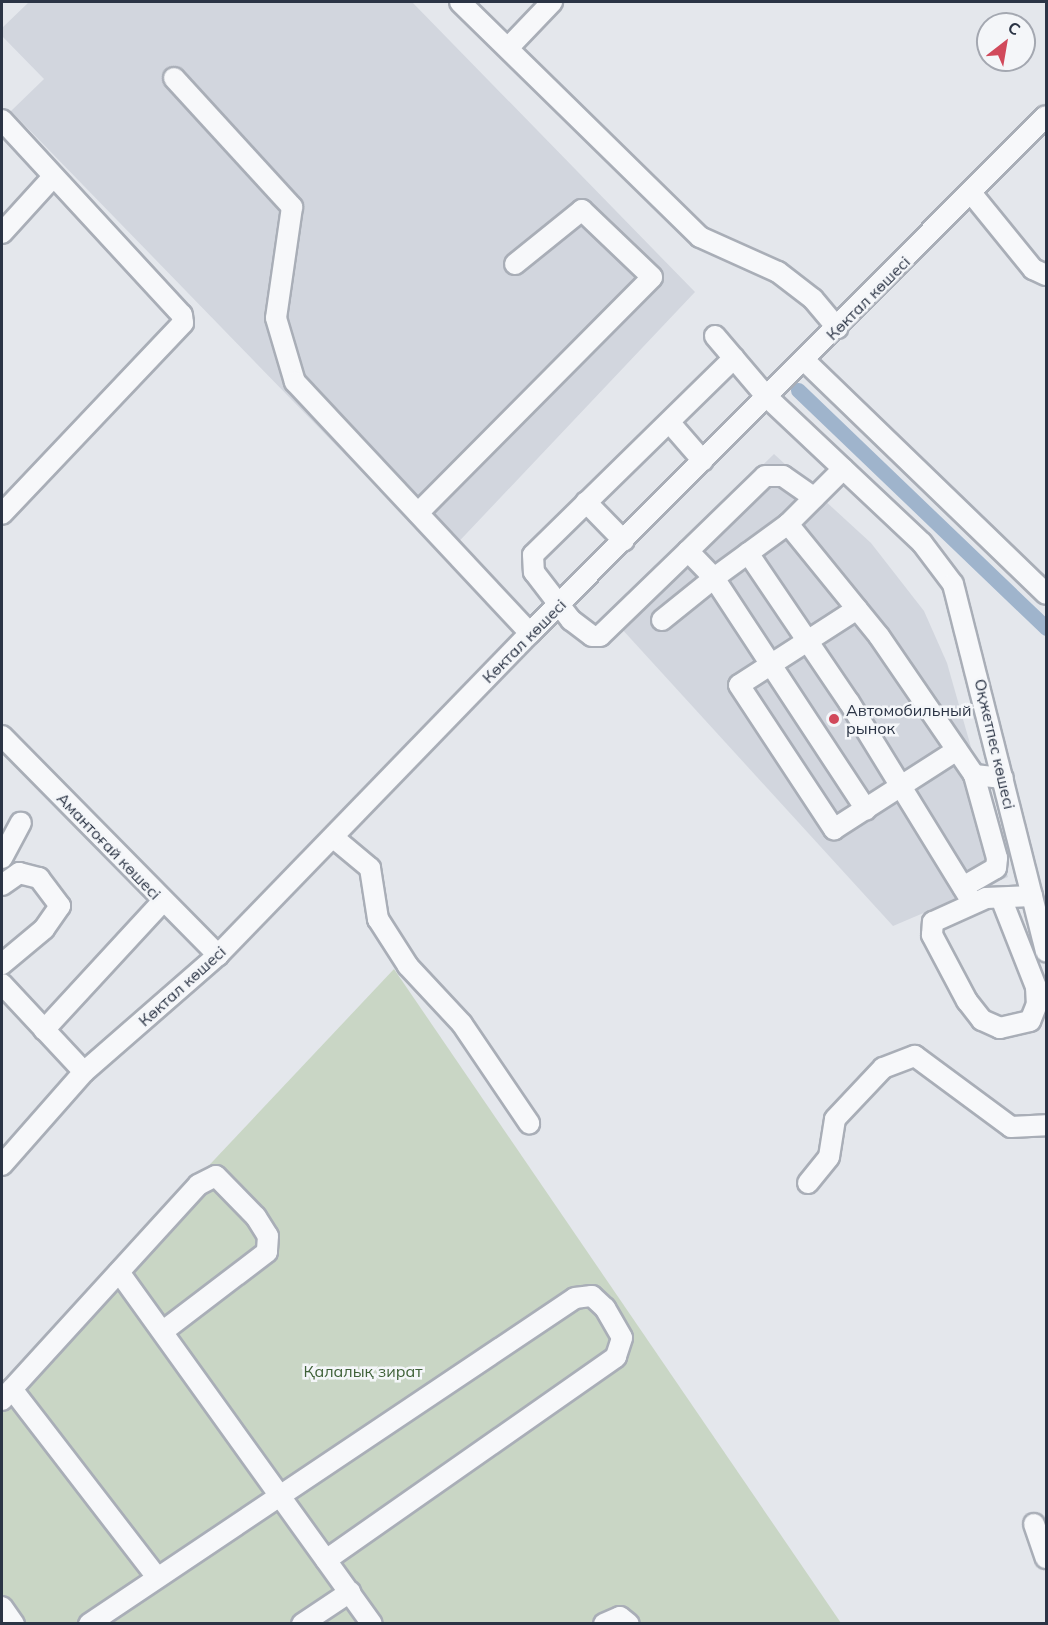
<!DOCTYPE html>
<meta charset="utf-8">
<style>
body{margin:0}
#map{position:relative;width:1048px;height:1625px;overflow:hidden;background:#e4e7ec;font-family:Mulish,sans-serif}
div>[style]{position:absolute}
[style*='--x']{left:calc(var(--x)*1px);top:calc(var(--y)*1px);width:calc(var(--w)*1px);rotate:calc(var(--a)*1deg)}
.built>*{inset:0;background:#d2d6de}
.green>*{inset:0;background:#c9d6c5}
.canal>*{height:15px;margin:-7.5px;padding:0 7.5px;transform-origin:7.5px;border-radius:7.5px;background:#9fb4cc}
.roads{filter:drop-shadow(2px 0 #a9aeb7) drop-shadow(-2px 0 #a9aeb7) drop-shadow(0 2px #a9aeb7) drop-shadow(0 -2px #a9aeb7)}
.minor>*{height:20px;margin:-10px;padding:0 10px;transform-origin:10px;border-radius:10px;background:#f7f8fa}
.dots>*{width:16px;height:16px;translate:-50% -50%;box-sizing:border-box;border:3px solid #f4f6f9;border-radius:50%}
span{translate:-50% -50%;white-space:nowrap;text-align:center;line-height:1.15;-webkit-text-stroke:5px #f4f6f9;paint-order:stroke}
.street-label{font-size:16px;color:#2b3445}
.poi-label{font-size:16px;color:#2b3445}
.left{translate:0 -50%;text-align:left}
.park-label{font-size:16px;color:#3f6138}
.frame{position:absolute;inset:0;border:3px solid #2b3445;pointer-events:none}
.north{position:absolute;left:976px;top:12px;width:60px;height:60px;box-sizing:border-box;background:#f4f6f9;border:2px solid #a4a8b1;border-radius:50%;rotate:31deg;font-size:16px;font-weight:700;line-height:24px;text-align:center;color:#2b3445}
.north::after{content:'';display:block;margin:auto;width:21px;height:27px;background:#d1495b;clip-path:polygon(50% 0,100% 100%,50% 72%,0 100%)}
</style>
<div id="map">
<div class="built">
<div style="clip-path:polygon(29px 2px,412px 2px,695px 292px,449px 552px,434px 546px,11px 111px,44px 79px,2px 36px,2px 28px)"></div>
<div style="clip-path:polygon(774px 454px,871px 543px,924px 611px,947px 663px,1008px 877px,893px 926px,610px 616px)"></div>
</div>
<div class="green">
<div style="clip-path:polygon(394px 969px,841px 1623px,2px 1623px,2px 1385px)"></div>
</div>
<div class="canal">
<div style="--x:798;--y:390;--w:344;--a:43.8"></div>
</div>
<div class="roads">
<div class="minor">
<div style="--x:460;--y:2;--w:336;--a:44.4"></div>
<div style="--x:700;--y:237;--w:85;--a:24.2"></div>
<div style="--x:778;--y:272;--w:44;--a:37.6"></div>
<div style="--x:813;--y:299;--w:38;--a:50"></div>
<div style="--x:508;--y:48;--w:64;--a:-46.3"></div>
<div style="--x:174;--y:78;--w:175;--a:47.5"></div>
<div style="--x:292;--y:207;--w:112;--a:98.2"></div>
<div style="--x:276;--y:318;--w:67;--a:73.5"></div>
<div style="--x:295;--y:382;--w:344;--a:46.9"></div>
<div style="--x:2;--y:120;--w:265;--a:47.3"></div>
<div style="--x:182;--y:315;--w:8;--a:83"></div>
<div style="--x:183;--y:323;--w:263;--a:133.5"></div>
<div style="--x:972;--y:194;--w:97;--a:50.9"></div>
<div style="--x:1033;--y:269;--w:14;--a:25"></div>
<div style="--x:2;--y:233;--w:76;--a:-47.7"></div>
<div style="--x:715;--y:336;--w:80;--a:49.6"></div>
<div style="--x:767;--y:397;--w:213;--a:43.3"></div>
<div style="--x:922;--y:543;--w:51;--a:52.9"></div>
<div style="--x:953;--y:584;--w:379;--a:75.8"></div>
<div style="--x:734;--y:358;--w:281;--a:135.6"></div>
<div style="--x:533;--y:555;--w:17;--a:87"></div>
<div style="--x:534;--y:572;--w:61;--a:52.4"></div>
<div style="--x:571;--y:620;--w:26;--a:37"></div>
<div style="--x:592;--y:636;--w:8;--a:0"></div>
<div style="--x:600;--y:636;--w:122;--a:-44"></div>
<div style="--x:688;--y:551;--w:37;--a:46"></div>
<div style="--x:714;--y:578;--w:92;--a:-36.1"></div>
<div style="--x:788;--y:524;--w:144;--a:50.9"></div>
<div style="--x:879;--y:636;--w:168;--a:55.6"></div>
<div style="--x:974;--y:775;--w:29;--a:6"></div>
<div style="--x:805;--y:361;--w:335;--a:44"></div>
<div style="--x:670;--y:423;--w:50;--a:49"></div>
<div style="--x:586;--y:502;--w:54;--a:45.7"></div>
<div style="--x:418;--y:513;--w:332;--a:-45.2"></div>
<div style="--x:652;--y:277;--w:97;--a:-136.3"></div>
<div style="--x:582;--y:210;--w:86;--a:141.1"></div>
<div style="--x:788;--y:524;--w:78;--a:-45"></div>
<div style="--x:688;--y:551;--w:107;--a:-44.2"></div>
<div style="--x:765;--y:476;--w:18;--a:0"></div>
<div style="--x:783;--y:476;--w:38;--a:35"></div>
<div style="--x:748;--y:553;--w:180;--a:55.9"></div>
<div style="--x:849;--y:702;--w:235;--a:58.4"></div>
<div style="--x:857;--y:609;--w:140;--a:147.2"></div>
<div style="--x:739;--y:685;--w:173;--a:56.6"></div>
<div style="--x:834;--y:829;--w:146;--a:-32.7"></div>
<div style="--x:662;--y:620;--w:67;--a:-38.9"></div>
<div style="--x:714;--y:578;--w:277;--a:56.7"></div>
<div style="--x:2;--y:736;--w:308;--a:45.4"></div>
<div style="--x:334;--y:838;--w:47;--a:39.8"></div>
<div style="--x:370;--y:868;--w:52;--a:81.1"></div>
<div style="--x:378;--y:919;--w:56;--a:57.4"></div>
<div style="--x:408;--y:966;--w:79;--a:47"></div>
<div style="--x:462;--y:1024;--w:120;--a:55.9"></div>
<div style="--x:2;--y:858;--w:40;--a:-62"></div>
<div style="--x:2;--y:885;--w:21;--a:-35"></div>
<div style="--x:19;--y:873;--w:21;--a:14"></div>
<div style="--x:39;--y:878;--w:35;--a:53"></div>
<div style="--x:60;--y:906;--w:28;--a:125"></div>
<div style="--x:44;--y:929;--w:55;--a:140.2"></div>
<div style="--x:963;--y:887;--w:38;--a:-30"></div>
<div style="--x:996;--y:868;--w:10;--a:-84"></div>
<div style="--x:997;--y:858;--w:86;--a:-105.5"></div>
<div style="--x:1001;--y:898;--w:96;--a:68.5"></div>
<div style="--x:1036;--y:987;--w:17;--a:87"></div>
<div style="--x:1037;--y:1004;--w:18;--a:112"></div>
<div style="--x:1030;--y:1021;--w:31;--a:167"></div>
<div style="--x:1000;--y:1028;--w:20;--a:-156"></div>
<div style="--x:982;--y:1020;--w:24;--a:-128"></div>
<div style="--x:967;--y:1001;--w:75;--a:-117.9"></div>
<div style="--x:932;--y:935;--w:13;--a:-86"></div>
<div style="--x:933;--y:922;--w:58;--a:-24.4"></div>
<div style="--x:986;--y:898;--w:46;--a:-2.5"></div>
<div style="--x:2;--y:984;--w:120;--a:47"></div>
<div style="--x:44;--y:1030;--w:176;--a:-47.3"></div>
<div style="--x:2;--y:1165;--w:124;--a:-48.6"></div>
<div style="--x:84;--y:1072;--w:178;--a:-41.1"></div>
<div style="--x:218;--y:955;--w:448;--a:-45.9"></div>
<div style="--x:530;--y:633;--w:730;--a:-45.06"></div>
<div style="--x:808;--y:1183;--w:33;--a:-51"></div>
<div style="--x:829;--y:1157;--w:38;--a:-81"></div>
<div style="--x:835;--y:1119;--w:70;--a:-46.7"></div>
<div style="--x:883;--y:1068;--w:34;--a:-21"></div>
<div style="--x:915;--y:1056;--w:119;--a:36.5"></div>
<div style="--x:1011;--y:1127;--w:35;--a:-3"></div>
<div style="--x:119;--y:1272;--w:433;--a:54.3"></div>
<div style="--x:12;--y:1389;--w:237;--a:52.4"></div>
<div style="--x:2;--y:1400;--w:291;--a:-47.6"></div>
<div style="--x:198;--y:1185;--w:20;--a:-27"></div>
<div style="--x:216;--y:1176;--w:57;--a:45.7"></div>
<div style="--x:256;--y:1217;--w:22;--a:58"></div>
<div style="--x:268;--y:1236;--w:16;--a:94"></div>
<div style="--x:267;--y:1252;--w:127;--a:142.7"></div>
<div style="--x:1034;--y:1524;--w:36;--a:71"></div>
<div style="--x:2;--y:1607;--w:21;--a:55"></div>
<div style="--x:89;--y:1624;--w:585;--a:-33.85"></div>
<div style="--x:575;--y:1298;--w:17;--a:-7"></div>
<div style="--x:592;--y:1296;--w:18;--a:43"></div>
<div style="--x:605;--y:1308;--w:34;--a:60"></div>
<div style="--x:622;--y:1338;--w:20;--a:108"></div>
<div style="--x:616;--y:1357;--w:354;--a:145"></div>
<div style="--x:302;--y:1624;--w:58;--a:-33.7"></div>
<div style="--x:604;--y:1624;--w:17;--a:-24"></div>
<div style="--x:620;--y:1617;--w:11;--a:38"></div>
</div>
</div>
<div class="dots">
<div style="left:834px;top:719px;background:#d1495b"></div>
</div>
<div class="street-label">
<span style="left:868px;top:298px;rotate:-45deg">Көктал көшесі</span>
<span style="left:524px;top:641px;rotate:-45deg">Көктал көшесі</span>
<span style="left:995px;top:744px;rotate:77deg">Оқжетпес көшесі</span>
<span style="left:109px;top:846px;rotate:46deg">Амантоғай көшесі</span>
<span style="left:182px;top:986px;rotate:-42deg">Көктал көшесі</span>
</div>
<div class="poi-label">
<span class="left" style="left:846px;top:719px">Автомобильный<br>рынок</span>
</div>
<div class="park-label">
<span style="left:363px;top:1371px">Қалалық зират</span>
</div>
<div class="frame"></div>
<div class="north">С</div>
</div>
